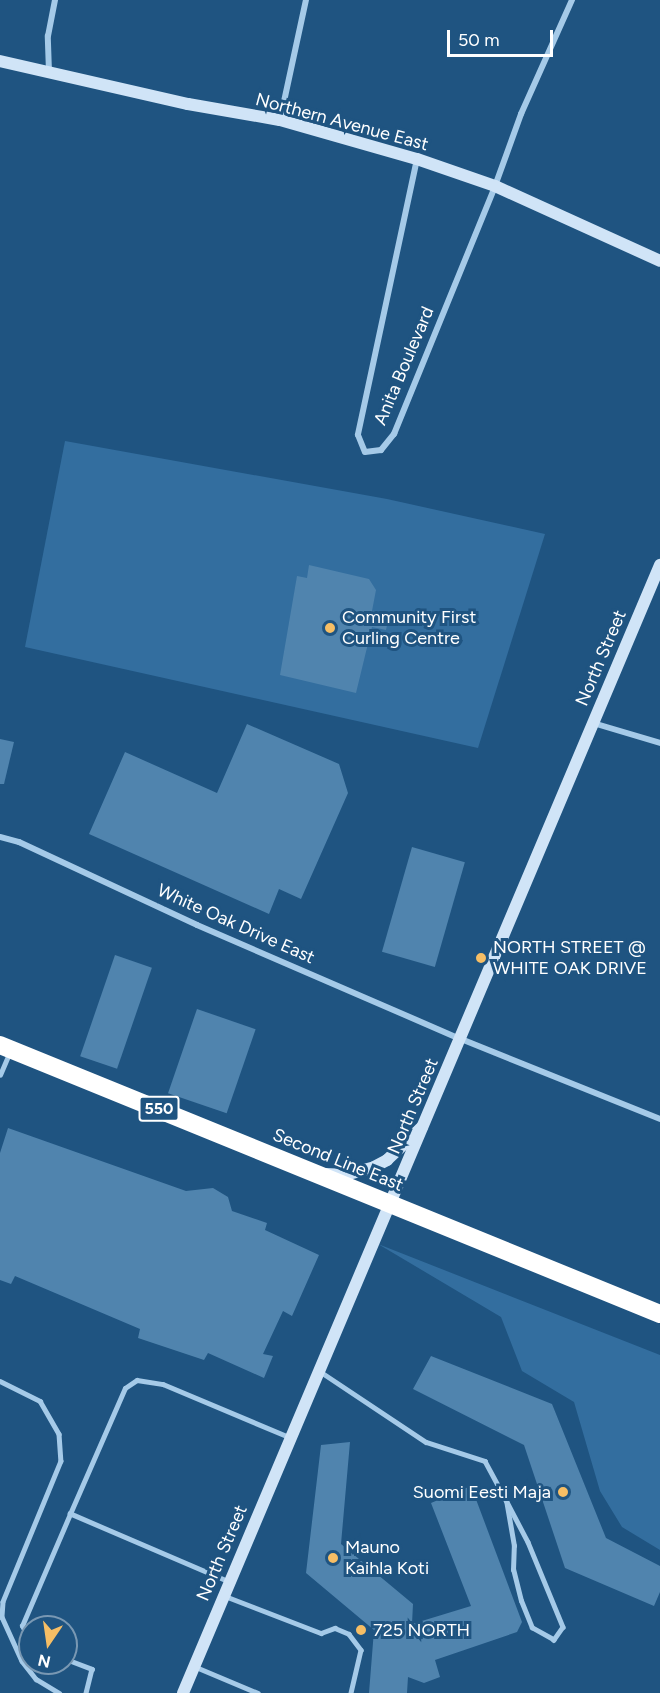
<!DOCTYPE html>
<style>
body{margin:0}
#map{position:relative;width:660px;height:1693px;overflow:hidden;background:#1f5481;font-family:Figtree,sans-serif}
div>[style]{position:absolute}
[style*='--x']{left:calc(var(--x)*1px);top:calc(var(--y)*1px);width:calc(var(--w)*1px);rotate:calc(var(--a)*1deg)}
.green>*{inset:0;background:#336e9f}
.building>*{inset:0;background:#5084ae;transform-origin:0 0}
.lane>*{height:4.5px;margin:-2.25px;padding:0 2.25px;transform-origin:2.25px;border-radius:2.25px;background:#a5cae8}
.street>*{height:6px;margin:-3px;padding:0 3px;transform-origin:3px;border-radius:3px;background:#a5cae8}
.secondary>*{height:12px;margin:-6px;padding:0 6px;transform-origin:6px;border-radius:6px;background:#d0e4f7}
.highway>*{height:18px;margin:-9px;padding:0 9px;transform-origin:9px;border-radius:9px;background:#fff}
.dots>*{width:16px;height:16px;translate:-50% -50%;box-sizing:border-box;border:3px solid #1f5481;border-radius:50%}
span{translate:-50% -50%;white-space:nowrap;text-align:center;line-height:1.15;-webkit-text-stroke:6px #1f5481;paint-order:stroke}
.shield-label span{padding:2px 4px;background:#1f5481;border:2px solid;border-radius:4px;-webkit-text-stroke-width:0}
.shield-label{font-size:16px;color:#fff;font-weight:700}
.street-label{font-size:18px;color:#fff}
.poi-label{font-size:18px;color:#fff}
.left{translate:0 -50%;text-align:left}
.right{translate:-100% -50%;text-align:right}
.north{position:absolute;left:18px;top:1615px;width:60px;height:60px;box-sizing:border-box;background:#1f5481;border:2px solid #7998b3;border-radius:50%;rotate:193deg;font-size:16px;font-weight:700;line-height:24px;text-align:center;color:#fff}
.north::after{content:'';display:block;margin:auto;width:21px;height:27px;background:#f6be65;clip-path:polygon(50% 0,100% 100%,50% 72%,0 100%)}
.scale{position:absolute;left:447px;top:30px;width:106px;height:27px;box-sizing:border-box;border:3px solid #fff;border-top:0;padding-left:8px;font-size:18px;line-height:21px;white-space:nowrap;color:#fff;-webkit-text-stroke:4px #1f5481;paint-order:stroke}
</style>
<div id="map">
<div class="green">
<div style="clip-path:polygon(65px 441px,387px 499px,545px 534px,478px 748px,25px 647px)"></div>
<div style="clip-path:polygon(378px 1244px,660px 1355px,660px 1550px,622px 1527px,600px 1491px,574px 1402px,522px 1371px,501px 1317px)"></div>
</div>
<div class="building">
<div style="clip-path:polygon(309px 565px,369px 579px,376px 590px,372px 611px,389px 616px,386px 630px,372px 627px,356px 693px,280px 675px,297px 576px,307px 578px)"></div>
<div style="clip-path:polygon(247px 724px,339px 764px,348px 793px,301px 899px,279px 889px,269px 914px,89px 834px,125px 752px,217px 793px)"></div>
<div style="clip-path:polygon(0 739px,14px 742px,4px 784px,0 784px)"></div>
<div style="left:412px;top:847px;width:55px;height:109px;rotate:16deg"></div>
<div style="left:115px;top:955px;width:39px;height:107px;rotate:19deg"></div>
<div style="left:197px;top:1009px;width:62px;height:89px;rotate:19deg"></div>
<div style="clip-path:polygon(8px 1128px,186px 1191px,213px 1188px,228px 1197px,232px 1211px,267px 1223px,265px 1230px,319px 1255px,292px 1316px,283px 1311px,263px 1354px,273px 1356px,264px 1378px,208px 1353px,204px 1360px,138px 1338px,140px 1329px,15px 1276px,11px 1284px,0 1280px,0 1153px)"></div>
<div style="clip-path:polygon(431px 1356px,552px 1404px,606px 1538px,660px 1566px,660px 1592px,654px 1606px,565px 1568px,524px 1445px,413px 1389px)"></div>
<div style="clip-path:polygon(350px 1442px,341px 1544px,413px 1604px,412px 1624px,471px 1606px,431px 1503px,471px 1486px,522px 1622px,517px 1632px,435px 1660px,440px 1677px,424px 1683px,408px 1677px,407px 1693px,369px 1693px,374px 1630px,306px 1573px,321px 1445px)"></div>
</div>
<div class="lane">
<div style="--x:0;--y:1075;--w:23;--a:-67"></div>
<div style="--x:321;--y:1372;--w:126;--a:33.7"></div>
<div style="--x:426;--y:1442;--w:62;--a:17.9"></div>
<div style="--x:485;--y:1461;--w:44;--a:61.7"></div>
<div style="--x:506;--y:1500;--w:47;--a:62.4"></div>
<div style="--x:528;--y:1542;--w:92;--a:67.6"></div>
<div style="--x:563;--y:1627;--w:16;--a:125"></div>
<div style="--x:554;--y:1640;--w:25;--a:-151"></div>
<div style="--x:532;--y:1628;--w:29;--a:-112"></div>
<div style="--x:521;--y:1601;--w:32;--a:-104"></div>
<div style="--x:513;--y:1570;--w:24;--a:-88"></div>
<div style="--x:514;--y:1546;--w:47;--a:-99.9"></div>
<div style="--x:0;--y:1381;--w:45;--a:26.6"></div>
<div style="--x:40;--y:1401;--w:38;--a:60"></div>
<div style="--x:59;--y:1434;--w:27;--a:86"></div>
<div style="--x:61;--y:1461;--w:152;--a:112.4"></div>
<div style="--x:3;--y:1602;--w:15;--a:94"></div>
<div style="--x:2;--y:1617;--w:48;--a:65.6"></div>
<div style="--x:22;--y:1661;--w:23;--a:52"></div>
<div style="--x:36;--y:1679;--w:27;--a:31"></div>
<div style="--x:229;--y:1582;--w:173;--a:-156.8"></div>
<div style="--x:70;--y:1514;--w:137;--a:-66.4"></div>
<div style="--x:125;--y:1388;--w:14;--a:-34"></div>
<div style="--x:137;--y:1380;--w:26;--a:9"></div>
<div style="--x:163;--y:1384;--w:137;--a:22.8"></div>
<div style="--x:225;--y:1596;--w:103;--a:21.1"></div>
<div style="--x:321;--y:1633;--w:15;--a:-20"></div>
<div style="--x:335;--y:1628;--w:15;--a:23"></div>
<div style="--x:349;--y:1634;--w:20;--a:53"></div>
<div style="--x:361;--y:1650;--w:44;--a:103.1"></div>
<div style="--x:30;--y:1641;--w:17;--a:-118"></div>
<div style="--x:22;--y:1626;--w:122;--a:-66.8"></div>
<div style="--x:66;--y:1659;--w:28;--a:21"></div>
<div style="--x:92;--y:1669;--w:25;--a:104"></div>
<div style="--x:196;--y:1667;--w:67;--a:22.8"></div>
</div>
<div class="street">
<div style="--x:49;--y:72;--w:36;--a:-92"></div>
<div style="--x:48;--y:36;--w:37;--a:-79"></div>
<div style="--x:280;--y:120;--w:123;--a:-77.8"></div>
<div style="--x:417;--y:159;--w:282;--a:102.1"></div>
<div style="--x:358;--y:435;--w:18;--a:68"></div>
<div style="--x:365;--y:452;--w:16;--a:-7"></div>
<div style="--x:381;--y:450;--w:21;--a:-51"></div>
<div style="--x:394;--y:434;--w:268;--a:-67.8"></div>
<div style="--x:495;--y:186;--w:77;--a:-70.1"></div>
<div style="--x:521;--y:114;--w:125;--a:-65.9"></div>
<div style="--x:593;--y:723;--w:70;--a:16.6"></div>
<div style="--x:0;--y:837;--w:20;--a:15"></div>
<div style="--x:19;--y:842;--w:196;--a:25"></div>
<div style="--x:197;--y:925;--w:288;--a:23.4"></div>
<div style="--x:461;--y:1039;--w:214;--a:21.9"></div>
</div>
<div class="secondary">
<div style="--x:0;--y:61;--w:193;--a:12.9"></div>
<div style="--x:188;--y:104;--w:93;--a:9.9"></div>
<div style="--x:280;--y:120;--w:142;--a:15.9"></div>
<div style="--x:417;--y:159;--w:83;--a:19.1"></div>
<div style="--x:495;--y:186;--w:181;--a:24.4"></div>
<div style="--x:326;--y:1174;--w:19;--a:3"></div>
<div style="--x:345;--y:1175;--w:30;--a:-15"></div>
<div style="--x:374;--y:1167;--w:15;--a:-28"></div>
<div style="--x:387;--y:1160;--w:48;--a:-43.3"></div>
<div style="--x:183;--y:1693;--w:1225;--a:-67.08"></div>
</div>
<div class="highway">
<div style="--x:0;--y:1045;--w:713;--a:22.17"></div>
</div>
<div class="dots">
<div style="left:330px;top:628px;background:#f6be65"></div>
<div style="left:481px;top:958px;background:#f6be65"></div>
<div style="left:563px;top:1492px;background:#f6be65"></div>
<div style="left:333px;top:1558px;background:#f6be65"></div>
<div style="left:361px;top:1630px;background:#f6be65"></div>
</div>
<div class="shield-label">
<span style="left:159px;top:1109px">550</span>
</div>
<div class="street-label">
<span style="left:342px;top:122px;rotate:15deg">Northern Avenue East</span>
<span style="left:404px;top:366px;rotate:-67deg">Anita Boulevard</span>
<span style="left:601px;top:658px;rotate:-67deg">North Street</span>
<span style="left:236px;top:924px;rotate:24deg">White Oak Drive East</span>
<span style="left:413px;top:1106px;rotate:-67deg">North Street</span>
<span style="left:338px;top:1160px;rotate:22deg">Second Line East</span>
<span style="left:222px;top:1553px;rotate:-67deg">North Street</span>
</div>
<div class="poi-label">
<span class="left" style="left:342px;top:628px">Community First<br>Curling Centre</span>
<span class="left" style="left:493px;top:958px">NORTH STREET @<br>WHITE OAK DRIVE</span>
<span class="right" style="left:551px;top:1492px">Suomi Eesti Maja</span>
<span class="left" style="left:345px;top:1558px">Mauno<br>Kaihla Koti</span>
<span class="left" style="left:373px;top:1630px">725 NORTH</span>
</div>
<div class="north">N</div>
<div class="scale">50 m</div>
</div>
